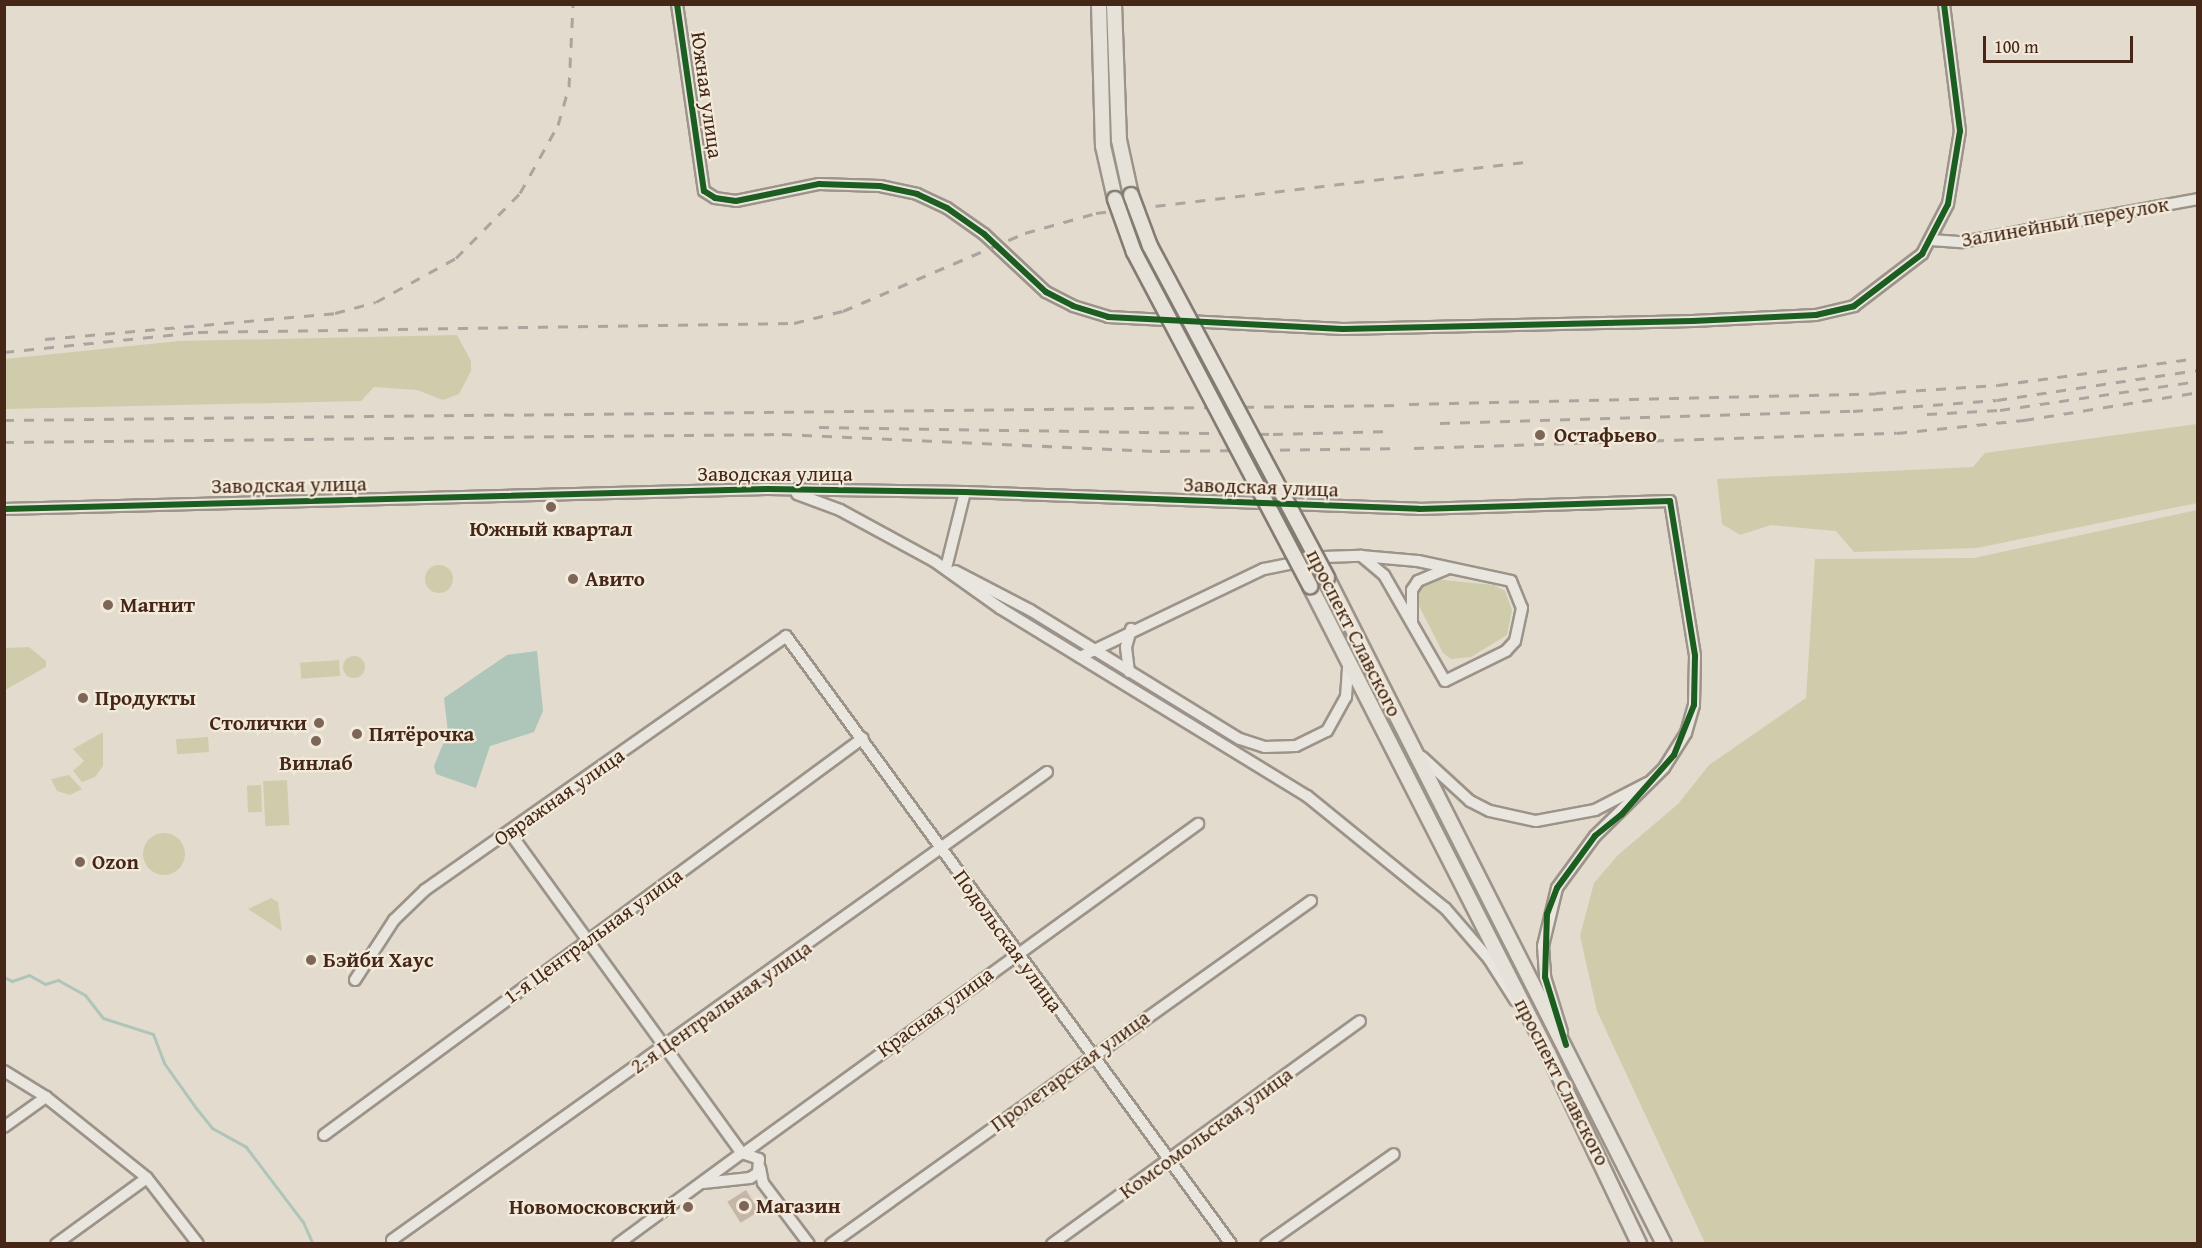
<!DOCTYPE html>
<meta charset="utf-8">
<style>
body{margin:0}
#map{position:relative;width:2202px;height:1248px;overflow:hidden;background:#e3dbce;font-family:"Gentium Book Plus",serif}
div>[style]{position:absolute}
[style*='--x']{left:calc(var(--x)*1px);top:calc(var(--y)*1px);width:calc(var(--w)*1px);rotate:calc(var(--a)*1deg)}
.green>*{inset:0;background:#cfccac;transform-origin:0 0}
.round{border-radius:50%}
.water>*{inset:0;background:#aec5ba}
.stream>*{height:3px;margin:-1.5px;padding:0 1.5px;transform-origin:1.5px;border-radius:1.5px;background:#aec5ba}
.building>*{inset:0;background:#c6b6a8;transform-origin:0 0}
.roads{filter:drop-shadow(2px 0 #9c9389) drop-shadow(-2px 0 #9c9389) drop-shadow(0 2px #9c9389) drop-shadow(0 -2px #9c9389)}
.minor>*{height:10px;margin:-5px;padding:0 5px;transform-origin:5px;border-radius:5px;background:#e9e5df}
.major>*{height:14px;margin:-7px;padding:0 7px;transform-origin:7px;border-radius:7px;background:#e6e1d9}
.rail>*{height:3px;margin-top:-1.5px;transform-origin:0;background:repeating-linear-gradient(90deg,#aca59f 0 10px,transparent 0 20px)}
.bridges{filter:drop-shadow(2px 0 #847b72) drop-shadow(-2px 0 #847b72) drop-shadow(0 2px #847b72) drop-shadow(0 -2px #847b72)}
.major-bridge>*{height:14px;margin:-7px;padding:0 7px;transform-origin:7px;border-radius:7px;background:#e6e1d9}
.cycleway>*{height:6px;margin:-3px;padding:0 3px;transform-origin:3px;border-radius:3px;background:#1b5e20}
.dots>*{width:16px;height:16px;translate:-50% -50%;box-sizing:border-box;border:3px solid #f2eada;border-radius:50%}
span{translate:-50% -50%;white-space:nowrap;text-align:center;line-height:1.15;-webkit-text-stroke:4.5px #f2eada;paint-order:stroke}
.street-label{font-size:21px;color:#462717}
.poi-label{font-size:21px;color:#462717;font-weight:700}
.left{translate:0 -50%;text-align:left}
.right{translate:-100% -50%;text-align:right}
.frame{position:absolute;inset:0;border:6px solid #462717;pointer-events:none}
.scale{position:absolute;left:1983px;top:36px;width:150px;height:27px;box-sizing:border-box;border:3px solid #462717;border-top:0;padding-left:8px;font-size:18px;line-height:21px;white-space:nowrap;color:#462717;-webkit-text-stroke:4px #f2eada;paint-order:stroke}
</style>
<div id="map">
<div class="green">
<div style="clip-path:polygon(457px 335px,471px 361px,471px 371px,459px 394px,443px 400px,417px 390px,374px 387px,361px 401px,5px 409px,5px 359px,179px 341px)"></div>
<div style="clip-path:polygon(2197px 424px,2197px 503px,1977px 548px,1854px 552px,1836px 531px,1771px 525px,1740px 535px,1722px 524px,1717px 479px,1973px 467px,1985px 453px)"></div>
<div style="clip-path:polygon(2197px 510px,2197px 1243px,1705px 1243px,1597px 1011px,1580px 936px,1594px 883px,1618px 855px,1678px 804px,1709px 765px,1806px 698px,1815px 559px,1974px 558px)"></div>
<div class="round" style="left:425px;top:565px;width:28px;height:28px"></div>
<div style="clip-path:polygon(1433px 579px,1494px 585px,1505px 591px,1512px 610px,1507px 635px,1471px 657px,1451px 659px,1443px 653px,1415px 598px,1420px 587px)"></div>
<div style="clip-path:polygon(29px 647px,46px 661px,46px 667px,5px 690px,5px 648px)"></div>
<div class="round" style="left:343px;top:656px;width:22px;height:22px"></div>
<div style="left:339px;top:660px;width:16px;height:39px;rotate:86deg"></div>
<div style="clip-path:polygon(103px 732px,103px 766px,95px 777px,82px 782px,73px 771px,84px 761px,73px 749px)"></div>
<div style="left:208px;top:737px;width:15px;height:32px;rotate:86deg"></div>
<div style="clip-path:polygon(69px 775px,82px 789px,70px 795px,57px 791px,51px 779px)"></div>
<div style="left:287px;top:780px;width:45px;height:24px;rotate:87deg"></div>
<div style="left:261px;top:785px;width:27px;height:14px;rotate:88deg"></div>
<div class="round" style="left:143px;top:833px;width:42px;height:42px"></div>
<div style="clip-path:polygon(271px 898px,278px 902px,282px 931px,248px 909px)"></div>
</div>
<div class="water">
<div style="clip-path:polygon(537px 651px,543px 711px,534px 732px,490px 746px,476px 788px,436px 774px,434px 766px,448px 732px,444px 698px,507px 655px)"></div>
</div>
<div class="stream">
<div style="--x:4;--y:977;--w:9;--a:27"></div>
<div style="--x:12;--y:981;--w:18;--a:-19"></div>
<div style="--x:29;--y:975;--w:18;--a:29"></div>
<div style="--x:45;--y:984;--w:14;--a:-17"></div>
<div style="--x:58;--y:980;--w:31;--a:29"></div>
<div style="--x:85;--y:995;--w:29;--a:52"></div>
<div style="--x:103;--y:1018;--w:52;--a:17.7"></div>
<div style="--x:153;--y:1034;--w:31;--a:69"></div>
<div style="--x:164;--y:1063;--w:55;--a:54.6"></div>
<div style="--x:196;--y:1108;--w:26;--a:51"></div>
<div style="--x:212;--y:1128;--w:39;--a:29"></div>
<div style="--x:246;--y:1147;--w:94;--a:52.8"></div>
<div style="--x:303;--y:1222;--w:24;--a:66"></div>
</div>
<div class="building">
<div style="left:746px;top:1190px;width:25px;height:22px;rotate:58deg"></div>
</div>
<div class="roads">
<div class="minor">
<div style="--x:677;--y:4;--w:189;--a:81.8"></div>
<div style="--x:704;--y:191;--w:13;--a:32"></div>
<div style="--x:715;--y:198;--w:21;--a:8"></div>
<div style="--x:736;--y:201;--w:85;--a:-11.6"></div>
<div style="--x:819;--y:184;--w:61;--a:1.9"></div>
<div style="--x:880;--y:186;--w:38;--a:12"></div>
<div style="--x:917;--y:194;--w:33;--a:25"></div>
<div style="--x:947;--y:208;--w:45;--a:35.1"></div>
<div style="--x:984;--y:234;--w:85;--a:43.1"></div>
<div style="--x:1046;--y:292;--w:30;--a:27"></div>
<div style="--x:1073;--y:306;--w:37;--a:17"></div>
<div style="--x:1108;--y:317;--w:235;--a:2.9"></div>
<div style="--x:1343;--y:329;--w:350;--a:-1.3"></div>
<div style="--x:1693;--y:321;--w:123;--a:-2.8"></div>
<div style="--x:1816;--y:315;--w:39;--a:-13"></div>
<div style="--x:1854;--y:306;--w:86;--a:-37.4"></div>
<div style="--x:1922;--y:254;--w:56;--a:-62.5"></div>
<div style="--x:1948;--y:204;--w:74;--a:-80.7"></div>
<div style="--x:1960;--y:131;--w:128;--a:-97.2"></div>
<div style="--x:1931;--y:240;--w:31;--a:4"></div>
<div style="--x:1962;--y:242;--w:240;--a:-10.3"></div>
<div style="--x:797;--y:494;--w:46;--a:20.4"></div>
<div style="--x:840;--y:510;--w:107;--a:28.5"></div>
<div style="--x:934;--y:561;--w:81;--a:35.5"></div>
<div style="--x:1000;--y:608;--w:360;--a:31.5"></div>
<div style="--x:1307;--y:796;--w:178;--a:39.1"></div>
<div style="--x:1445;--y:908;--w:67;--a:49.2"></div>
<div style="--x:1489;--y:959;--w:49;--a:57.6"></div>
<div style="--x:4;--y:509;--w:763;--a:-1.5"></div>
<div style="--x:767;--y:489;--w:198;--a:0.9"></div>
<div style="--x:965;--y:492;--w:454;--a:2.1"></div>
<div style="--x:1419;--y:509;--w:251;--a:-1.8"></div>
<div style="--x:1670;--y:501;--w:157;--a:80.8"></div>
<div style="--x:1695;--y:656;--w:49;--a:91.2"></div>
<div style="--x:1694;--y:705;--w:29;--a:106"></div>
<div style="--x:1686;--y:733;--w:41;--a:122.2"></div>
<div style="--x:1664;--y:768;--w:97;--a:135.4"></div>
<div style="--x:1595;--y:836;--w:64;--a:126.2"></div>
<div style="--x:1557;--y:888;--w:60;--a:103.6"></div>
<div style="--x:1543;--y:946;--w:31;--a:86"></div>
<div style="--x:1545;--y:977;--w:58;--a:72.8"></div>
<div style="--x:946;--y:568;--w:78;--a:-76"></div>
<div style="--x:955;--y:571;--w:85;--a:27.5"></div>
<div style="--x:1030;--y:610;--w:246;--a:31.6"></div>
<div style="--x:1240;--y:739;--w:26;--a:18"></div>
<div style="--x:1265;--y:747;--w:31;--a:-2"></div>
<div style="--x:1296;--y:746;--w:34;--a:-26"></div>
<div style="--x:1327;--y:731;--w:39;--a:-61"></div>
<div style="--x:1346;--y:697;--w:31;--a:-86"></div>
<div style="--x:1412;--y:623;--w:33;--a:-90"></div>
<div style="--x:1412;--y:590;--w:11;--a:-56"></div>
<div style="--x:1418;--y:581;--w:30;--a:-23"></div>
<div style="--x:1080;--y:657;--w:204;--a:-25.6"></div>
<div style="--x:1264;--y:569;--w:60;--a:-11.5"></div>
<div style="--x:1323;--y:557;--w:38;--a:-2"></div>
<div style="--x:1361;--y:556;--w:57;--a:5"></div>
<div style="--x:1418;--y:561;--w:95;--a:12.1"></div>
<div style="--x:1511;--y:581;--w:29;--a:68"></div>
<div style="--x:1522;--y:608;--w:34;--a:102"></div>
<div style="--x:1515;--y:641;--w:13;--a:132"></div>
<div style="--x:1506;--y:651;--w:68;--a:153.8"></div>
<div style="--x:1445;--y:681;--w:122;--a:-119.9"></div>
<div style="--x:1384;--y:575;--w:30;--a:-140"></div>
<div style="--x:1129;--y:672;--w:25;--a:-97"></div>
<div style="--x:1126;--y:647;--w:19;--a:-74"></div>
<div style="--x:1422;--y:757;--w:65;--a:42.5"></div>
<div style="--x:1470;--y:801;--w:22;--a:27"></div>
<div style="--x:1490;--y:811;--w:47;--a:12.3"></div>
<div style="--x:1536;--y:821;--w:60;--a:-10.6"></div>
<div style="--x:1595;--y:810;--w:59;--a:-27.4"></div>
<div style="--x:510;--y:833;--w:395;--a:54.1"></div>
<div style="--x:355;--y:980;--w:72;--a:-57"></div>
<div style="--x:394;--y:920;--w:43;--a:-44.1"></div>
<div style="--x:425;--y:890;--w:441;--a:-35.1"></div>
<div style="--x:786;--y:636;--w:753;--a:53.8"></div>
<div style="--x:4;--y:1071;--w:49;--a:31.8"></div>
<div style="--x:4;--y:1127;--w:52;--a:-35.5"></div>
<div style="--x:46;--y:1097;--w:129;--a:38.7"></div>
<div style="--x:147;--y:1178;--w:83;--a:52.3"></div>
<div style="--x:324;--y:1135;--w:669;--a:-36.37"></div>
<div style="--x:744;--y:1153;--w:561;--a:-35.93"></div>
<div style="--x:760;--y:1168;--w:15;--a:79"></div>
<div style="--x:763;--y:1183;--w:76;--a:53"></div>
<div style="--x:392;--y:1240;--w:805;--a:-35.55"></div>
<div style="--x:56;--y:1244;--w:112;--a:-36"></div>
<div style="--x:618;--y:1244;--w:154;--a:-36.3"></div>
<div style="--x:742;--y:1153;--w:18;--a:19"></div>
<div style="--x:759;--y:1159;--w:14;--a:94"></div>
<div style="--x:758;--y:1173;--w:9;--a:148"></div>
<div style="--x:750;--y:1178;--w:47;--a:173.9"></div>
<div style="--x:831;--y:1244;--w:590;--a:-35.55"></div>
<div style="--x:1052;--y:1244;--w:380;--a:-35.9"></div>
<div style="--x:1266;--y:1244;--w:156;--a:-35.1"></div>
</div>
<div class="major">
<div style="--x:1099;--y:4;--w:142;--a:88.4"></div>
<div style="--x:1103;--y:146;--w:54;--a:77.2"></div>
<div style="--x:1114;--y:4;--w:136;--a:87.9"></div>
<div style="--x:1119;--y:140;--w:56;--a:77.7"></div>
<div style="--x:1327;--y:578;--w:746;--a:63.16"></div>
<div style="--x:1310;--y:586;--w:524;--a:62.99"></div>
<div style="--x:1548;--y:1053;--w:212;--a:64.5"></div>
</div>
</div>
<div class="rail">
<div style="--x:45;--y:339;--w:291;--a:-5.1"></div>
<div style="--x:335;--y:313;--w:42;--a:-15"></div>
<div style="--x:376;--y:302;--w:91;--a:-28.8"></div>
<div style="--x:456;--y:258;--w:91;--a:-45.4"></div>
<div style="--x:520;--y:193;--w:78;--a:-60.8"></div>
<div style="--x:558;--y:125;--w:40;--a:-74"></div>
<div style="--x:569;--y:87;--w:83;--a:-87.2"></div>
<div style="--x:4;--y:352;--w:195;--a:-5.9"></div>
<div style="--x:198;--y:332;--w:596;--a:-0.87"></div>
<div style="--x:794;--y:323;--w:50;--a:-13.8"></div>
<div style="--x:843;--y:311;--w:198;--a:-23.2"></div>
<div style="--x:1025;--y:233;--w:74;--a:-15.7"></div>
<div style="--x:1096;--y:213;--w:440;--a:-6.8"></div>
<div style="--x:1409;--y:404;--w:467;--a:-1.3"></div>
<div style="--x:1876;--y:393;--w:122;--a:-3.8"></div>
<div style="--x:1998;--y:385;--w:202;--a:-7.7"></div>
<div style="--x:1927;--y:414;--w:73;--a:-3.1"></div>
<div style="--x:2000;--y:410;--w:200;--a:-8.3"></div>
<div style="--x:4;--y:420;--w:1400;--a:-0.61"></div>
<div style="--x:1440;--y:423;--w:413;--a:-1.7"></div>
<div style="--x:1853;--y:411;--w:144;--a:-4.4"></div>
<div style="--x:1997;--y:400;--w:203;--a:-8.5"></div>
<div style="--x:819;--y:427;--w:454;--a:0.9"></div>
<div style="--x:1273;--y:434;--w:119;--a:-1.4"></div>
<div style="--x:4;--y:442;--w:778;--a:-0.59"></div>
<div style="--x:782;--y:434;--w:378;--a:2.6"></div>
<div style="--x:1160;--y:451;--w:232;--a:-0.7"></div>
<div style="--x:1414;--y:448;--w:483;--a:-1.8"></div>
<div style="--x:1897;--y:433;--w:128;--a:-5.8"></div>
<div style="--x:2024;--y:420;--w:176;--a:-9.1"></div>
</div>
<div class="bridges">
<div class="major-bridge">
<div style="--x:1131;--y:195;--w:54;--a:69.6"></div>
<div style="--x:1150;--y:246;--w:376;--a:61.9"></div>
<div style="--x:1115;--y:199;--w:56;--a:70.3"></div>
<div style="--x:1134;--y:252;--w:378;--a:62.2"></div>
</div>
</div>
<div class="cycleway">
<div style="--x:677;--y:4;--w:189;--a:81.8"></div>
<div style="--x:704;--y:191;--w:13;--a:32"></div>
<div style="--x:715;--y:198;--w:21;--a:8"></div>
<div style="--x:736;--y:201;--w:85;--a:-11.6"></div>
<div style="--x:819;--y:184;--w:61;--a:1.9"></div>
<div style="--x:880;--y:186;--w:38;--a:12"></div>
<div style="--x:917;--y:194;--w:33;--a:25"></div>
<div style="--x:947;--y:208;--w:45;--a:35.1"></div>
<div style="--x:984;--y:234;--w:85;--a:43.1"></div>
<div style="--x:1046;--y:292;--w:30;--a:27"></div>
<div style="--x:1073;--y:306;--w:37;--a:17"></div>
<div style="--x:1108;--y:317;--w:235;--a:2.9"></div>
<div style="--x:1343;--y:329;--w:350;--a:-1.3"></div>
<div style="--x:1693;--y:321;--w:123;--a:-2.8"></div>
<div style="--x:1816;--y:315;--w:39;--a:-13"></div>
<div style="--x:1854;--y:306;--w:86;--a:-37.4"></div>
<div style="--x:1922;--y:254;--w:56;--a:-62.5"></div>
<div style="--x:1948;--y:204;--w:74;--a:-80.7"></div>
<div style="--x:1960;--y:131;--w:128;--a:-97.2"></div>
<div style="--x:4;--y:509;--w:763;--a:-1.5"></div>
<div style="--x:767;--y:489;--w:198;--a:0.9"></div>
<div style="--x:965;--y:492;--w:454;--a:2.1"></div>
<div style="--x:1419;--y:509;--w:251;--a:-1.8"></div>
<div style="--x:1670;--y:501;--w:157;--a:80.8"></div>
<div style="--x:1695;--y:656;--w:49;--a:91.2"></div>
<div style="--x:1694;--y:705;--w:54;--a:111.8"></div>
<div style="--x:1674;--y:755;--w:79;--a:131.4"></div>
<div style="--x:1622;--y:814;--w:35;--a:141"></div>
<div style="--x:1595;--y:836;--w:64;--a:126.2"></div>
<div style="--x:1557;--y:888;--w:28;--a:111"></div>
<div style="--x:1547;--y:914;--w:63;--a:91.8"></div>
<div style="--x:1545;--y:977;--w:71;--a:72.8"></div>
</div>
<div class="dots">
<div style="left:1540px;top:435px;background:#7d6657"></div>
<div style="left:551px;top:507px;background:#7d6657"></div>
<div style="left:573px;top:579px;background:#7d6657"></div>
<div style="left:108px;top:605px;background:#7d6657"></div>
<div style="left:83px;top:698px;background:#7d6657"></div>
<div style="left:319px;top:723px;background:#7d6657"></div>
<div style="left:357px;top:734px;background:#7d6657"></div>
<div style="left:316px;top:741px;background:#7d6657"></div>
<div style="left:80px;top:862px;background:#7d6657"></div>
<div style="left:311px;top:960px;background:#7d6657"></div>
<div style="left:744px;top:1206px;background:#7d6657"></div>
<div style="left:688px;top:1207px;background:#7d6657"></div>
</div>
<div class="street-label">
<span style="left:707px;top:95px;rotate:82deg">Южная улица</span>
<span style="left:2065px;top:222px;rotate:-10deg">Залинейный переулок</span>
<span style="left:775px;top:474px">Заводская улица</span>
<span style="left:289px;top:485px;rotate:-1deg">Заводская улица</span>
<span style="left:1261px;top:487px;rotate:2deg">Заводская улица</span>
<span style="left:1354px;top:633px;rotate:63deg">проспект Славского</span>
<span style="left:559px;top:797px;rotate:-35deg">Овражная улица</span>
<span style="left:593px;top:936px;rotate:-36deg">1-я Центральная улица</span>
<span style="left:1008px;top:941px;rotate:54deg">Подольская улица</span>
<span style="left:721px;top:1007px;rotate:-35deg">2-я Центральная улица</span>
<span style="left:935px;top:1012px;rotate:-36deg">Красная улица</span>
<span style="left:1070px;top:1071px;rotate:-36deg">Пролетарская улица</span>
<span style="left:1562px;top:1082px;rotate:63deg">проспект Славского</span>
<span style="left:1206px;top:1133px;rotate:-36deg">Комсомольская улица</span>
</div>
<div class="poi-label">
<span class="left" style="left:1554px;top:435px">Остафьево</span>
<span style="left:551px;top:529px">Южный квартал</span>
<span class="left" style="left:585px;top:579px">Авито</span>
<span class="left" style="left:120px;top:605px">Магнит</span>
<span class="left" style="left:95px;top:698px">Продукты</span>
<span class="right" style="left:307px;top:723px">Столички</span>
<span class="left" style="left:369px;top:734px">Пятёрочка</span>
<span style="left:316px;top:763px">Винлаб</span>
<span class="left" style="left:92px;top:862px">Ozon</span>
<span class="left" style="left:323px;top:960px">Бэйби Хаус</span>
<span class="left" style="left:756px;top:1206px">Магазин</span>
<span class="right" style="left:676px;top:1207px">Новомосковский</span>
</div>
<div class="frame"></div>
<div class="scale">100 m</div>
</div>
